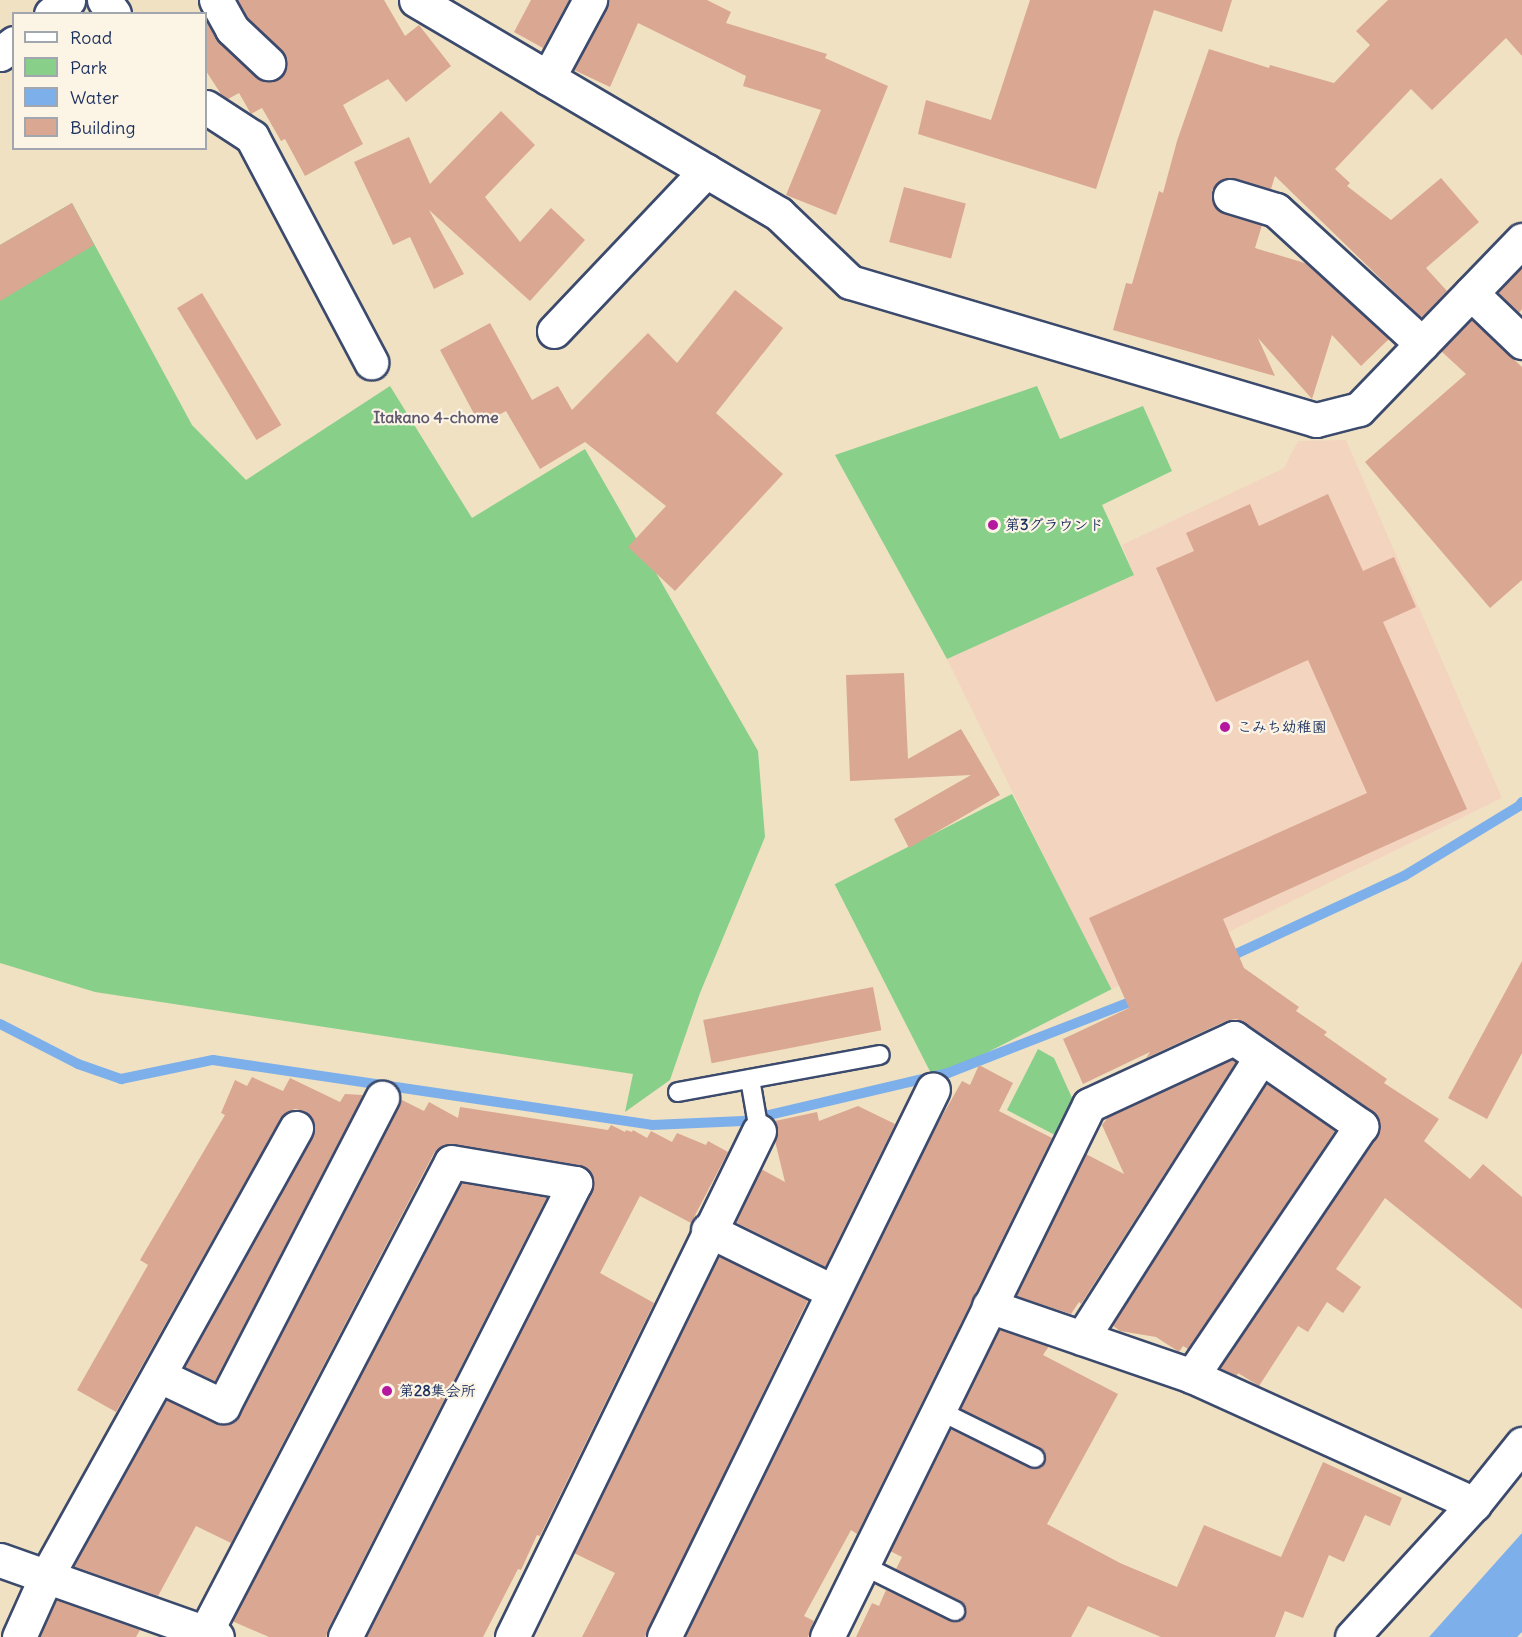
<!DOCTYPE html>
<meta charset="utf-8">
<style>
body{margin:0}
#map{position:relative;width:1522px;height:1637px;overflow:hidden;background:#f0e1c2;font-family:Delius,"Klee One",sans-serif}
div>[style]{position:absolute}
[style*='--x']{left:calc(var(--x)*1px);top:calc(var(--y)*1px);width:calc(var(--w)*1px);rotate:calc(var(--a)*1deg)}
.built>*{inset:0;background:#f3d4bf}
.green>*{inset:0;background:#88cf8a;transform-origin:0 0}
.water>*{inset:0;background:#7db0ea}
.stream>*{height:10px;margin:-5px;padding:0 5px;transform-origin:5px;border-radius:5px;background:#7db0ea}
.building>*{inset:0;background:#daa793;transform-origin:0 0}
.roads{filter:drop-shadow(2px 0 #3b4a6d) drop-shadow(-2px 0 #3b4a6d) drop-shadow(0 2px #3b4a6d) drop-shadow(0 -2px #3b4a6d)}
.service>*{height:18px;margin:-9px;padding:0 9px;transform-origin:9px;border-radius:9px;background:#fff}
.minor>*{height:33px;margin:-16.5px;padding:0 16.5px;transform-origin:16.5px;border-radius:16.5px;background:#fff}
.tertiary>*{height:33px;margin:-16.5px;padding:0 16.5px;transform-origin:16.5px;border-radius:16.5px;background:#fff}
.dots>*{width:16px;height:16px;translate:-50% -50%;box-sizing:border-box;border:3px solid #fcf5e5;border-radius:50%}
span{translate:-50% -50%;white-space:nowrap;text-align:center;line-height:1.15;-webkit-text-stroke:4.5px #fcf5e5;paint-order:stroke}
.poi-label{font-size:15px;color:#1b2f5e;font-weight:700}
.left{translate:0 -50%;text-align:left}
.neighbourhood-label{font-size:16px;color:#5e5971;font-weight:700}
.legend{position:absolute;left:12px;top:12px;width:195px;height:138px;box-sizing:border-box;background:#fcf5e5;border:2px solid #a2a6af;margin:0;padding:8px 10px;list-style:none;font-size:18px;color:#1b2f5e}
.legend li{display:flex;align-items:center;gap:12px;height:30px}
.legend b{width:30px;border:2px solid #a2a6af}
</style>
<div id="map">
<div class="built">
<div style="clip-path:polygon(1346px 440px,1502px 798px,1110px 990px,947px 659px,1134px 575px,1122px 545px,1284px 468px,1298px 441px)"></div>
</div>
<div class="green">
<div style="clip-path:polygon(72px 203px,192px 425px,246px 480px,390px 386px,472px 518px,585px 449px,758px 751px,765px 837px,700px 993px,670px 1080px,625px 1112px,633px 1074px,95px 992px,0 963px,0 245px)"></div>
<div style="clip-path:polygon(1037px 386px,1060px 439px,1143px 406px,1172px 471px,1102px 505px,1134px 575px,947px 659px,835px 455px)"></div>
<div style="left:1012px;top:794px;width:219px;height:199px;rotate:63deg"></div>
<div style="clip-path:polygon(1038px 1049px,1054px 1058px,1073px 1100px,1055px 1135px,1007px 1110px)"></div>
</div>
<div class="water">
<div style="clip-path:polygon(1522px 1533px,1522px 1632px,1517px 1637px,1429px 1637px)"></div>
</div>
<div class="stream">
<div style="--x:1225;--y:959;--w:197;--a:-24.9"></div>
<div style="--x:1404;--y:876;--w:135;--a:-31.3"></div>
<div style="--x:1519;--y:806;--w:5;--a:-53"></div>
<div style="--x:0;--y:1024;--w:88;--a:27.1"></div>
<div style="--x:78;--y:1064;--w:46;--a:19.2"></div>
<div style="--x:121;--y:1079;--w:94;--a:-11.7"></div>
<div style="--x:213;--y:1060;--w:444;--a:8.4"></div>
<div style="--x:652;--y:1125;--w:91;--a:-2.5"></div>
<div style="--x:743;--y:1121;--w:211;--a:-13.2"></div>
<div style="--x:948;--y:1073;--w:206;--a:-21.3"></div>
</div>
<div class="building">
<div style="clip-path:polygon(237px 0,384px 0,405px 36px,419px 25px,451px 66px,406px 102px,388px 79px,343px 105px,363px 144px,305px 176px,285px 139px,281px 141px,262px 108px,251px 114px,239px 93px,228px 99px,221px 94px,206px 71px,206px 20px,219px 42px,256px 77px,264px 81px,274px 81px,282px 75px,286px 68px,286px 58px,281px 50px,247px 17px)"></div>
<div style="clip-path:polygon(531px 0,569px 0,543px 48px,514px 32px)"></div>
<div style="clip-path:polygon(609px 0,707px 0,731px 12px,726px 23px,827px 54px,825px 58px,888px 86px,836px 215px,786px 195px,821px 110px,743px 86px,746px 76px,638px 23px,610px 87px,574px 70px)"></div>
<div style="clip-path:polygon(1030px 0,1232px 0,1222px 32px,1154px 10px,1096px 189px,918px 134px,926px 100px,991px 120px)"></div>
<div style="clip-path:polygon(1388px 0,1522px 0,1522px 56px,1506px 38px,1432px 110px,1411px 89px,1335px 169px,1350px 183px,1347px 186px,1391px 220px,1441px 178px,1479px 222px,1426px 268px,1447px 291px,1421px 318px,1275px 176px,1271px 189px,1226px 178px,1218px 182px,1212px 190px,1212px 201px,1217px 209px,1224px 214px,1262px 225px,1255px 248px,1308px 264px,1389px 339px,1361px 366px,1332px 335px,1312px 399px,1258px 338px,1275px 376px,1113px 330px,1126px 283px,1132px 284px,1159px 191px,1163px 193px,1177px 141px,1209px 49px,1269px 68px,1270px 65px,1334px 83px,1370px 45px,1356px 31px)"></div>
<div style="clip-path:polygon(501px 111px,535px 145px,485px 197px,520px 242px,551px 208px,585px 240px,530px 301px,429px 210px,464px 274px,434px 289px,410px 237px,393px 245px,354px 162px,409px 137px,430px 184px)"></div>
<div style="left:904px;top:187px;width:64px;height:57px;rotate:15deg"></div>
<div style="clip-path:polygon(72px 203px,94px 245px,0 301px,0 245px)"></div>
<div style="clip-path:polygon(1522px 267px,1522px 309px,1519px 313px,1497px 292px)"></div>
<div style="clip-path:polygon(735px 290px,783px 328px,716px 413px,783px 474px,675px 591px,628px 547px,666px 506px,585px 442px,540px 469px,506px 411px,480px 425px,440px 350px,490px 323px,532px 400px,558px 386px,572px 410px,648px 333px,677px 363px)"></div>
<div style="left:202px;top:293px;width:154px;height:29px;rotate:59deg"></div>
<div style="clip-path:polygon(1471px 319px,1522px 367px,1522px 580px,1490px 608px,1365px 462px,1466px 374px,1441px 351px)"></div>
<div style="clip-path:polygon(1328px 494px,1363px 571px,1394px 557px,1416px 607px,1383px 622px,1467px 809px,1223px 919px,1244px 968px,1299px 1007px,1296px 1011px,1327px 1032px,1324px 1035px,1387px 1079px,1384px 1083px,1439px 1119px,1424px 1141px,1470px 1179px,1483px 1164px,1522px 1197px,1522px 1309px,1385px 1198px,1336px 1269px,1361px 1287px,1343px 1313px,1327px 1302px,1308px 1332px,1298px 1326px,1259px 1386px,1238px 1373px,1237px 1376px,1220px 1368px,1377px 1137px,1380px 1127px,1378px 1117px,1372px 1111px,1245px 1023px,1236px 1019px,1226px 1021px,1146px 1058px,1150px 1052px,1083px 1084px,1063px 1039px,1129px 1008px,1089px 918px,1367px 793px,1308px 660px,1216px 702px,1156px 568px,1194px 551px,1186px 533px,1250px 504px,1259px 526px)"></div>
<div style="clip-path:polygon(904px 673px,908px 759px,961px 729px,1000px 795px,909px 848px,894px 819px,971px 775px,850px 781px,846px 675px)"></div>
<div style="clip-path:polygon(1522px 961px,1522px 1053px,1487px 1119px,1448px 1098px)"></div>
<div style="left:873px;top:987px;width:44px;height:173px;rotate:79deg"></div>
<div style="clip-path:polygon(1232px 1060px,1236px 1062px,1081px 1304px,1079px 1302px,1071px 1314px,1016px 1296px,1086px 1154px,1124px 1174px,1102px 1125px,1108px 1117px)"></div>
<div style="clip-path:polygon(979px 1065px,1013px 1083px,999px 1111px,1052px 1138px,857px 1534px,851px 1530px,804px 1616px,814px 1621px,808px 1637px,685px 1637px,928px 1141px,962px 1081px,970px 1085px)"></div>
<div style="clip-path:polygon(252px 1077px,283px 1091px,290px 1078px,340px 1102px,345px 1094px,363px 1095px,215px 1381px,184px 1367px,312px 1137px,315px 1128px,312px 1119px,305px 1111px,295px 1109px,287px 1112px,280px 1119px,116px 1412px,77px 1390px,148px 1265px,140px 1260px,225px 1115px,221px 1113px,235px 1080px,247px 1086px)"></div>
<div style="clip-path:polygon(1266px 1083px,1335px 1131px,1188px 1349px,1183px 1346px,1179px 1352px,1156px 1337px,1120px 1331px,1112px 1325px)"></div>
<div style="clip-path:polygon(400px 1099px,424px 1111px,429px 1102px,458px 1118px,460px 1107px,608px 1130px,611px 1125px,625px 1132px,626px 1130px,632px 1132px,633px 1130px,647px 1138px,651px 1131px,672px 1142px,677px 1133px,706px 1145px,708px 1141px,728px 1152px,691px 1223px,640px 1196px,600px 1273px,654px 1303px,540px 1536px,537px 1535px,521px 1570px,518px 1569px,483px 1637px,366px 1637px,592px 1191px,594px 1182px,591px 1174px,578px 1165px,454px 1144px,442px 1146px,434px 1153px,231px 1543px,196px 1526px,158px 1596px,73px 1566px,166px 1400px,215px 1423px,225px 1425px,233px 1422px,239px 1415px)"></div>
<div style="clip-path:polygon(858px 1106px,895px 1124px,825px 1267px,735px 1222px,761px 1169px,785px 1182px,775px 1141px,778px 1130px,775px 1121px,817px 1112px,819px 1121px)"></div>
<div style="clip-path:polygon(461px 1183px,547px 1197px,328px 1629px,326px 1637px,269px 1637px,232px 1621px)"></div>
<div style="clip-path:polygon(719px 1256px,808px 1300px,645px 1637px,582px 1637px,615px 1573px,574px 1553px)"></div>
<div style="clip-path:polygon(999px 1329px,1049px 1346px,1043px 1355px,1118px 1394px,1047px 1524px,1120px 1563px,1177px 1587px,1204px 1525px,1281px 1557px,1323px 1462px,1402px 1498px,1390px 1526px,1365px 1515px,1344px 1562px,1329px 1555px,1303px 1618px,1285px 1611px,1275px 1637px,1161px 1637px,1088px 1606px,1071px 1637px,856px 1637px,872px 1603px,879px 1606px,886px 1590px,951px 1621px,961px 1621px,965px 1615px,965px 1605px,960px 1601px,896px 1569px,902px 1557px,890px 1551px,950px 1429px,1030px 1468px,1041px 1468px,1045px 1462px,1045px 1452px,1040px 1448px,960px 1409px)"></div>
<div style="clip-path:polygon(56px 1600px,140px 1630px,136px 1637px,40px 1637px)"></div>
</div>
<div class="roads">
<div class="service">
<div style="--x:750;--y:1079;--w:53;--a:80.2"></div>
<div style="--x:678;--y:1092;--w:205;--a:-10.4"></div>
<div style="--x:938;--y:1410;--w:108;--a:26.3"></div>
<div style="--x:862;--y:1565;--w:104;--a:26.3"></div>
</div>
<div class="minor">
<div style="--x:104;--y:0;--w:17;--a:54"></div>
<div style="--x:216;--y:0;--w:33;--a:61"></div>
<div style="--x:232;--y:29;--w:50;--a:43.4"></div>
<div style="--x:416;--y:0;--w:421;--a:30.5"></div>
<div style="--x:779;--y:214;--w:98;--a:43.8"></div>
<div style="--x:850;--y:282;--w:486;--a:16.5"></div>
<div style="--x:1316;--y:420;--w:44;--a:-14.3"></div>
<div style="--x:1359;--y:409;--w:235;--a:-46"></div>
<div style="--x:548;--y:78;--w:89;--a:-61.7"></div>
<div style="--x:206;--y:107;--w:55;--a:33.1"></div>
<div style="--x:252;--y:137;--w:255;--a:62.1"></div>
<div style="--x:1230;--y:196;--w:48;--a:16.9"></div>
<div style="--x:1276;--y:210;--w:198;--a:42.5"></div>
<div style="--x:1471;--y:293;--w:71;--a:43.9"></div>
<div style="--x:554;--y:331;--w:221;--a:-46.5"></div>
<div style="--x:708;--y:1230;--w:138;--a:26.2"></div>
<div style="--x:989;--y:1306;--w:215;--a:19"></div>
<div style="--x:1192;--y:1376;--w:310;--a:24.4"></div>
<div style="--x:1082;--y:1338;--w:333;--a:-57.5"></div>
<div style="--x:160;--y:1376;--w:70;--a:25.5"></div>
<div style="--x:223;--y:1406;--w:347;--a:-62.7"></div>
<div style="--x:0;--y:1560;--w:230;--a:19.5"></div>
<div style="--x:205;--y:1633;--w:531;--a:-62.42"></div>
<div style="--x:451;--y:1162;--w:126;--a:9.6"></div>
<div style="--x:575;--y:1183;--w:509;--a:116.87"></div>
<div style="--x:19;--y:1637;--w:66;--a:-65.8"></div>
<div style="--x:46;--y:1577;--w:514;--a:-60.89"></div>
<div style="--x:512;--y:1637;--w:563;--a:-63.98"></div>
<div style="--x:664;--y:1637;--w:610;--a:-63.85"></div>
<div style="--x:827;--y:1637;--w:593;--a:-63.78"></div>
<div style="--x:1089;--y:1105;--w:160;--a:-24.8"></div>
<div style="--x:1234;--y:1038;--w:155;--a:34.7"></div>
<div style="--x:1361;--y:1126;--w:302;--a:124.1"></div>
<div style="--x:1352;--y:1637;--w:180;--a:-47.5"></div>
<div style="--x:1474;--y:1504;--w:77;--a:-51.3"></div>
</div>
<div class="tertiary">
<div style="--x:51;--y:14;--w:22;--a:-39"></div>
<div style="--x:0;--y:54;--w:18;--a:-38"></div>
</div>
</div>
<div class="dots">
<div style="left:993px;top:525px;background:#b5179e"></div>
<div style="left:1225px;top:727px;background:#b5179e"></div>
<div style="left:387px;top:1391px;background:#b5179e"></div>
</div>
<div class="poi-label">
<span class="left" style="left:1005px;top:525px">第3グラウンド</span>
<span class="left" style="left:1237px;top:727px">こみち幼稚園</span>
<span class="left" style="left:399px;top:1391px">第28集会所</span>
</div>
<div class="neighbourhood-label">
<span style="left:436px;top:417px">Itakano 4-chome</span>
</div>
<ul class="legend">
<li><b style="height:8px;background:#fff"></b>Road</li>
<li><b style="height:16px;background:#88cf8a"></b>Park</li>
<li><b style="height:16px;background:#7db0ea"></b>Water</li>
<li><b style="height:16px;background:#daa793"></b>Building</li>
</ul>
</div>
